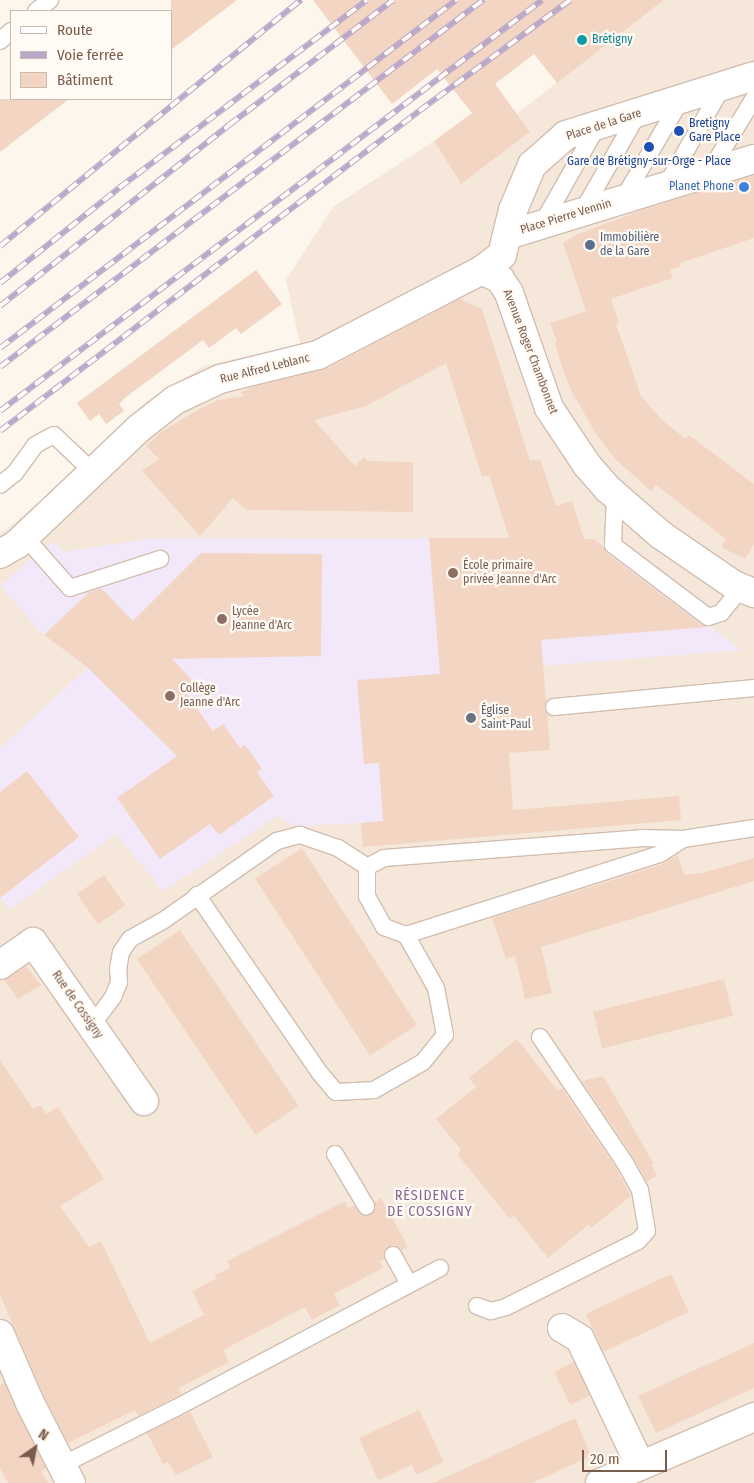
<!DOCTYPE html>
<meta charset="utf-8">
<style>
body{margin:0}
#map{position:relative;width:754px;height:1483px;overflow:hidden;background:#fdf6ec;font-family:"Fira Sans Condensed",sans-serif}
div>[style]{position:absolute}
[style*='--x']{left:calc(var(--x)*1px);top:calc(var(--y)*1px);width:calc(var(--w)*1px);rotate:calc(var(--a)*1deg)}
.residential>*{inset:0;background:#f5e8da}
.education>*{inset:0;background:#f3e8fa}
.building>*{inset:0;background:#f3d5c3;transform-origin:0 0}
.roads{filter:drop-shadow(1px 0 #d1beb0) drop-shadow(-1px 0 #d1beb0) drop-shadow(0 1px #d1beb0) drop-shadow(0 -1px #d1beb0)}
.service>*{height:16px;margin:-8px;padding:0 8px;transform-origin:8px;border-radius:8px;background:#fff}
.minor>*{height:28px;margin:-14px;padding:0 14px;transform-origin:14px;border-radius:14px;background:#fff}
.rail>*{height:5.5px;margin-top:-2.75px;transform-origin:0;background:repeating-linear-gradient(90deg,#fffaf3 0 11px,#b9a8c9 0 22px);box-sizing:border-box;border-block:1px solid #b9a8c9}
.dots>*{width:14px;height:14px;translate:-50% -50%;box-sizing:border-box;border:2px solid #fffaf3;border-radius:50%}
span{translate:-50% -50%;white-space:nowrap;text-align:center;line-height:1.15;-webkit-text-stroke:4.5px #fffaf3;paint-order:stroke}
.culture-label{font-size:12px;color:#0d838f}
.left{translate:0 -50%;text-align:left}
.transit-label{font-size:12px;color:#164399}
.street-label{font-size:12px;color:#7a5c4d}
.shop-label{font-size:12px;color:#366cbe}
.right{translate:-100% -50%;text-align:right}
.service-label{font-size:12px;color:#4e5e75}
.education-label{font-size:12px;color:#785e54}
.worship-label{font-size:12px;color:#5b616d}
.neighbourhood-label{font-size:14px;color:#846695;letter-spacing:1px}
.legend{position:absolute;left:10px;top:10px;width:162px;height:90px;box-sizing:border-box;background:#fffaf3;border:1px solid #cabbb1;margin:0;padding:6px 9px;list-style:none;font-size:15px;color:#7a5c4d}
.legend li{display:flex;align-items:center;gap:10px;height:25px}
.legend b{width:25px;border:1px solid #cabbb1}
.north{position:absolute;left:10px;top:1423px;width:50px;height:50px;-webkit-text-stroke:4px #fffaf3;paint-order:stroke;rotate:33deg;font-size:14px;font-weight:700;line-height:20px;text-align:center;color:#7a5c4d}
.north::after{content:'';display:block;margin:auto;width:18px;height:22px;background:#7a5c4d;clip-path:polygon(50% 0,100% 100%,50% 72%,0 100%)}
.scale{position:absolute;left:582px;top:1450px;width:85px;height:22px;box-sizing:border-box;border:2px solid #7a5c4d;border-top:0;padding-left:6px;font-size:15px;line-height:18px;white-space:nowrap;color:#7a5c4d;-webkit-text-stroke:4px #fffaf3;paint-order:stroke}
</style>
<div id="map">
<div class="residential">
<div style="clip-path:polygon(664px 0,754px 0,754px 1483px,0 1483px,0 534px,56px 489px,147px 401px,204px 366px,300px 344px,286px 280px,333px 207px,434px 141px,461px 184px,529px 132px,516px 114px)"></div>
</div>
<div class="education">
<div style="clip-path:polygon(155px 538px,594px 539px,741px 650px,393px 678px,501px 812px,361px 823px,294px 826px,277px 816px,163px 891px,116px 834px,10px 909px,0 898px,0 748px,87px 668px,39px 631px,0 585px,53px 541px,63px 552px)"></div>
</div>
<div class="building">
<div style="clip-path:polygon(171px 0,237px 0,171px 50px)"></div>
<div style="clip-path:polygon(313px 0,664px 0,557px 83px,534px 54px,495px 84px,530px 132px,461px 184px,434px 141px,472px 113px,437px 69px,392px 104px)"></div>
<div style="clip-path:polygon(0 99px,69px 99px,0 152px)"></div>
<div style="clip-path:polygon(754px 175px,754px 238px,680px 263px,681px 266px,670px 270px,673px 278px,611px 299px,619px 323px,616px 324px,641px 396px,662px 420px,686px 439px,689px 435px,754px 484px,754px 544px,745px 559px,721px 547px,726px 539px,656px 485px,651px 491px,615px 459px,596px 434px,572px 392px,562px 367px,555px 343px,557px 342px,550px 323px,586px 311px,563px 243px,578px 234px,642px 210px)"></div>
<div style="clip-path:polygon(256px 270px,282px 304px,241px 334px,236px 328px,209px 348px,203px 340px,126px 397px,119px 404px,124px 411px,106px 424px,99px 414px,90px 421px,77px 403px)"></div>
<div style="clip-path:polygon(460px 299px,482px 309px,530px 461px,540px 459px,556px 506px,572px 501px,584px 539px,594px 539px,603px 546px,607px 553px,702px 625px,708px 627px,541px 640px,546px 702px,544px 707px,547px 714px,550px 750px,509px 753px,513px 810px,679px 796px,681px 820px,363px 847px,361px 823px,383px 821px,379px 763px,364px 764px,357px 680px,440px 674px,429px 538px,509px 538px,489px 475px,482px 477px,446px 363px,366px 406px,314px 420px,355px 466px,364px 457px,367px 461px,413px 462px,413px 512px,246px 510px,233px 498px,200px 536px,142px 471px,159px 459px,146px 446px,161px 432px,199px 409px,219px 400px,244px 396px,241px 392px,255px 386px,328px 368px)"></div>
<div style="clip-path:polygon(201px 553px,322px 554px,321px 656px,172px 659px,195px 683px,186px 693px,213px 731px,223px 724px,240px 748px,245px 745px,262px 769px,257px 772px,274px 796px,219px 835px,210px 824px,160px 859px,117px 798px,177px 756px,87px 667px,44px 635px,88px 593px,101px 588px,133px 621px)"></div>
<div style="clip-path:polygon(27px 771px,79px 837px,0 898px,0 792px)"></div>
<div style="left:302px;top:848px;width:211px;height:56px;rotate:57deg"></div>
<div style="clip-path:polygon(678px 855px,684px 875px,703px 873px,754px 858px,754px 881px,541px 947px,552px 993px,525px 999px,515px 956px,506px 959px,492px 918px,663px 864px)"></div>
<div style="left:104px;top:875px;width:37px;height:33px;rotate:55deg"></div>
<div style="left:180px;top:930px;width:212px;height:52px;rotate:56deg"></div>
<div style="clip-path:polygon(26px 966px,41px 985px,18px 999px,4px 980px)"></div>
<div style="left:724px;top:979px;width:38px;height:135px;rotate:76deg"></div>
<div style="clip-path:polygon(517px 1039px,558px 1091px,562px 1088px,616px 1168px,631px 1196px,591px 1228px,588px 1225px,548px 1258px,514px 1216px,510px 1219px,457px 1154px,461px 1150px,436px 1119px,476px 1087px,469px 1078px)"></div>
<div style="clip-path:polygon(0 1060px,33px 1109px,41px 1105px,46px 1114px,58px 1107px,104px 1179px,60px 1206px,89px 1247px,101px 1241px,150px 1343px,204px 1315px,192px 1291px,217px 1278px,215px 1275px,230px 1268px,227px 1261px,345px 1201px,348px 1208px,354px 1205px,361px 1214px,367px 1216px,374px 1211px,375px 1202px,381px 1198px,408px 1247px,402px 1250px,394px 1245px,388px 1247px,384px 1250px,384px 1259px,380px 1261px,383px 1268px,334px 1294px,340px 1305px,312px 1320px,305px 1307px,223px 1350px,229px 1362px,179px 1388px,181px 1394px,138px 1416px,135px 1410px,68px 1443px,44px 1396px,0 1295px)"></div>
<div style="clip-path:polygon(603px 1076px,654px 1164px,651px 1164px,657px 1175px,647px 1182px,633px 1157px,582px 1081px)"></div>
<div style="left:671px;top:1274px;width:42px;height:94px;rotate:65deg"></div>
<div style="clip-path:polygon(754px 1343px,754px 1388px,656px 1433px,638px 1396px)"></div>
<div style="left:574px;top:1362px;width:37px;height:22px;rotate:64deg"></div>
<div style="clip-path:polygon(4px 1382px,46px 1468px,41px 1471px,48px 1483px,8px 1483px,0 1468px,0 1386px)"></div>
<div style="clip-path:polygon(419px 1410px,444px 1462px,416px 1475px,412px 1465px,378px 1480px,359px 1438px)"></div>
<div style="clip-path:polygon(190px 1412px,213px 1457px,176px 1475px,168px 1462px,163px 1464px,147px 1433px)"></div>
<div style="clip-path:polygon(575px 1418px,591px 1456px,532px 1483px,433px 1483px)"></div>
</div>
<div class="roads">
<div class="service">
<div style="--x:36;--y:11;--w:18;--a:-38"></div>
<div style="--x:0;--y:41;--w:15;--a:-42"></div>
<div style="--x:710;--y:171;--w:85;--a:-58.9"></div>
<div style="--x:667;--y:184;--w:115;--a:-60.3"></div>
<div style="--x:623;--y:199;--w:115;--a:-59.6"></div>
<div style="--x:582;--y:212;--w:113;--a:-60.3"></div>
<div style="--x:542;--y:224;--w:114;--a:-60.5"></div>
<div style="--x:0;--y:485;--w:19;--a:-39"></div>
<div style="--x:15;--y:473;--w:34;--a:-54"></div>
<div style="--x:35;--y:445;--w:21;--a:-28"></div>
<div style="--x:54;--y:435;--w:54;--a:43.5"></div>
<div style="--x:615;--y:495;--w:50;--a:92.3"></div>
<div style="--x:613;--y:545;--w:119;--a:37.2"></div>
<div style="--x:708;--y:617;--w:14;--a:-17"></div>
<div style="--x:721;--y:613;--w:32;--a:-51"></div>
<div style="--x:25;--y:537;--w:68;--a:48.6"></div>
<div style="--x:70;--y:588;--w:95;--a:-17.9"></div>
<div style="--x:554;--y:707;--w:201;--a:-5.4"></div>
<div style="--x:683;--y:839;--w:27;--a:147"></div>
<div style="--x:660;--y:854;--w:267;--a:162.3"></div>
<div style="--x:406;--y:935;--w:23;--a:-160"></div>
<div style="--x:384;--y:927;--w:35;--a:-119"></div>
<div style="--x:367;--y:896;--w:29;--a:-90"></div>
<div style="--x:367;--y:867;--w:19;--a:-28"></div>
<div style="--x:384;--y:858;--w:258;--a:-4.4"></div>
<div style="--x:641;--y:838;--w:42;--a:1.4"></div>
<div style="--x:683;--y:839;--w:72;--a:-8.8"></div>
<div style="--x:197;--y:895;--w:215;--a:55.4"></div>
<div style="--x:319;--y:1072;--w:26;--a:50"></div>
<div style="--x:336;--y:1092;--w:38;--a:-3"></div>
<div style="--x:374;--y:1090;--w:56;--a:-29.7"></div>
<div style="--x:423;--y:1062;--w:35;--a:-51"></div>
<div style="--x:445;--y:1035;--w:48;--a:-100.8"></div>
<div style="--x:436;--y:988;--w:61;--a:-119.5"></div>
<div style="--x:92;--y:1025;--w:35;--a:-53"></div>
<div style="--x:113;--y:997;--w:16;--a:-68"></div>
<div style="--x:119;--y:982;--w:13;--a:-94"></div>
<div style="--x:118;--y:969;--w:17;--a:-80"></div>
<div style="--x:121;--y:952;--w:16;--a:-55"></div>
<div style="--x:130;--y:939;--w:39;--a:-29"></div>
<div style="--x:164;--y:920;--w:138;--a:-35"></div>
<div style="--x:277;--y:841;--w:24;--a:-15"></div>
<div style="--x:300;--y:835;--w:40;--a:18.9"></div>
<div style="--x:338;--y:848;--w:35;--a:33"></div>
<div style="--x:335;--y:1154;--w:61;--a:59.2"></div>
<div style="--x:393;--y:1255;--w:33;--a:61"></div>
<div style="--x:477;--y:1306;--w:15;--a:20"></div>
<div style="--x:491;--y:1311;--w:16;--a:-15"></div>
<div style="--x:506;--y:1307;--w:148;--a:-26.6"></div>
<div style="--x:638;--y:1241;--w:13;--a:-48"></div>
<div style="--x:647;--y:1231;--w:42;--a:-99.7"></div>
<div style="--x:640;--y:1190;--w:31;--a:-119"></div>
<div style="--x:625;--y:1163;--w:152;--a:-124"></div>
<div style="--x:62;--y:1465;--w:125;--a:-26.6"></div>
<div style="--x:174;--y:1409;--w:301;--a:-27.9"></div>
</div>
<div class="minor">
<div style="--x:508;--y:235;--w:257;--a:-17.2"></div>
<div style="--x:482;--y:270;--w:20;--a:27"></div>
<div style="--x:500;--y:279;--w:17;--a:57"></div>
<div style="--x:509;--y:293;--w:122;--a:70.8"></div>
<div style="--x:549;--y:408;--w:69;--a:56.3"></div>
<div style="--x:587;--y:465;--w:32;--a:49"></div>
<div style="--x:608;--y:489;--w:70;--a:41"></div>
<div style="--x:661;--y:535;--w:88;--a:34.4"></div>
<div style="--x:734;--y:585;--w:22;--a:22"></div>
<div style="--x:0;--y:554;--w:20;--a:-30"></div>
<div style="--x:17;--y:544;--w:167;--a:-43.5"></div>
<div style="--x:138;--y:429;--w:47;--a:-38.1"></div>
<div style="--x:175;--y:400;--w:50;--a:-25"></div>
<div style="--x:220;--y:379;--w:101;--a:-13.8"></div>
<div style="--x:318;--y:355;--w:185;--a:-27.4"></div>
<div style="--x:482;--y:270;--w:25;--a:-37"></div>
<div style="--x:502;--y:255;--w:46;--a:-76.3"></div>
<div style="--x:513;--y:210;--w:49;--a:-67.1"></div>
<div style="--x:532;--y:165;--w:45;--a:-41.4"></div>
<div style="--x:566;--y:135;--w:197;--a:-17.4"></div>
<div style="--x:0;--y:965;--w:40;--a:-34.9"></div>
<div style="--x:33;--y:942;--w:194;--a:55.1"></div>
<div style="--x:562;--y:1328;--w:21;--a:31"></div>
<div style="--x:580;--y:1339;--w:140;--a:64.5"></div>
<div style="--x:0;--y:1334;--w:75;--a:66.5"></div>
<div style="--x:30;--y:1403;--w:90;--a:62.9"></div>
<div style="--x:600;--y:1483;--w:168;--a:-23.2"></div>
</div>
</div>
<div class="rail">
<div style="--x:0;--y:246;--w:389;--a:-39.3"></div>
<div style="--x:0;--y:283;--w:152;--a:-38.6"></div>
<div style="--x:119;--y:188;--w:311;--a:-37.2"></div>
<div style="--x:0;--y:306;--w:292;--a:-38.3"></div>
<div style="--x:229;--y:125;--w:206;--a:-37.3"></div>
<div style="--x:0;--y:348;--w:574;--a:-37.35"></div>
<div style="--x:0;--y:367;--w:607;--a:-37.23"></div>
<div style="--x:0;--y:411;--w:680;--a:-37.17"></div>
<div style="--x:0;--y:431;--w:527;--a:-37.37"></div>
<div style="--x:419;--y:111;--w:187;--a:-36.3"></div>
</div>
<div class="dots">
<div style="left:582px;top:40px;background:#0f9aa8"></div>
<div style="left:679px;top:131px;background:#1a4fb4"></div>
<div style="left:649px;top:147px;background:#1a4fb4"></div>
<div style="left:744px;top:187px;background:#3f7fe0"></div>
<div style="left:590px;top:245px;background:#5c6f8a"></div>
<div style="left:453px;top:573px;background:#8d6e63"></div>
<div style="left:222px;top:619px;background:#8d6e63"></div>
<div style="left:170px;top:696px;background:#8d6e63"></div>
<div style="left:471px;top:718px;background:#6b7280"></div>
</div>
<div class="culture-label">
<span class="left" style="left:592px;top:40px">Brétigny</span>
</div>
<div class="transit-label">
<span class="left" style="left:689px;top:131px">Bretigny<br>Gare Place</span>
<span style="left:649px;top:162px">Gare de Brétigny-sur-Orge - Place</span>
</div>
<div class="street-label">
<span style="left:604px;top:125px;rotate:-18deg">Place de la Gare</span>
<span style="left:566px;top:217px;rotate:-17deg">Place Pierre Vennin</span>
<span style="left:530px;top:352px;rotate:69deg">Avenue Roger Chambonnet</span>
<span style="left:265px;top:369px;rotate:-14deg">Rue Alfred Leblanc</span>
<span style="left:77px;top:1005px;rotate:55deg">Rue de Cossigny</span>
</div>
<div class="shop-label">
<span class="right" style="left:734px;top:187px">Planet Phone</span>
</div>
<div class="service-label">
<span class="left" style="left:600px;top:245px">Immobilière<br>de la Gare</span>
</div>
<div class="education-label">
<span class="left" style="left:463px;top:573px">École primaire<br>privée Jeanne d'Arc</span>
<span class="left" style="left:232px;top:619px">Lycée<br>Jeanne d'Arc</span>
<span class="left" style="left:180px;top:696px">Collège<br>Jeanne d'Arc</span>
</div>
<div class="worship-label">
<span class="left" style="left:481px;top:718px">Église<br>Saint-Paul</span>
</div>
<div class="neighbourhood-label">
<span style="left:430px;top:1204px">RÉSIDENCE<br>DE COSSIGNY</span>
</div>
<ul class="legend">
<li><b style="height:6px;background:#fff"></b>Route</li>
<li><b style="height:6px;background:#b9a8c9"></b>Voie ferrée</li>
<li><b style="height:14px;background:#f3d5c3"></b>Bâtiment</li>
</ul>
<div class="north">N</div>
<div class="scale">20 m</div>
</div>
